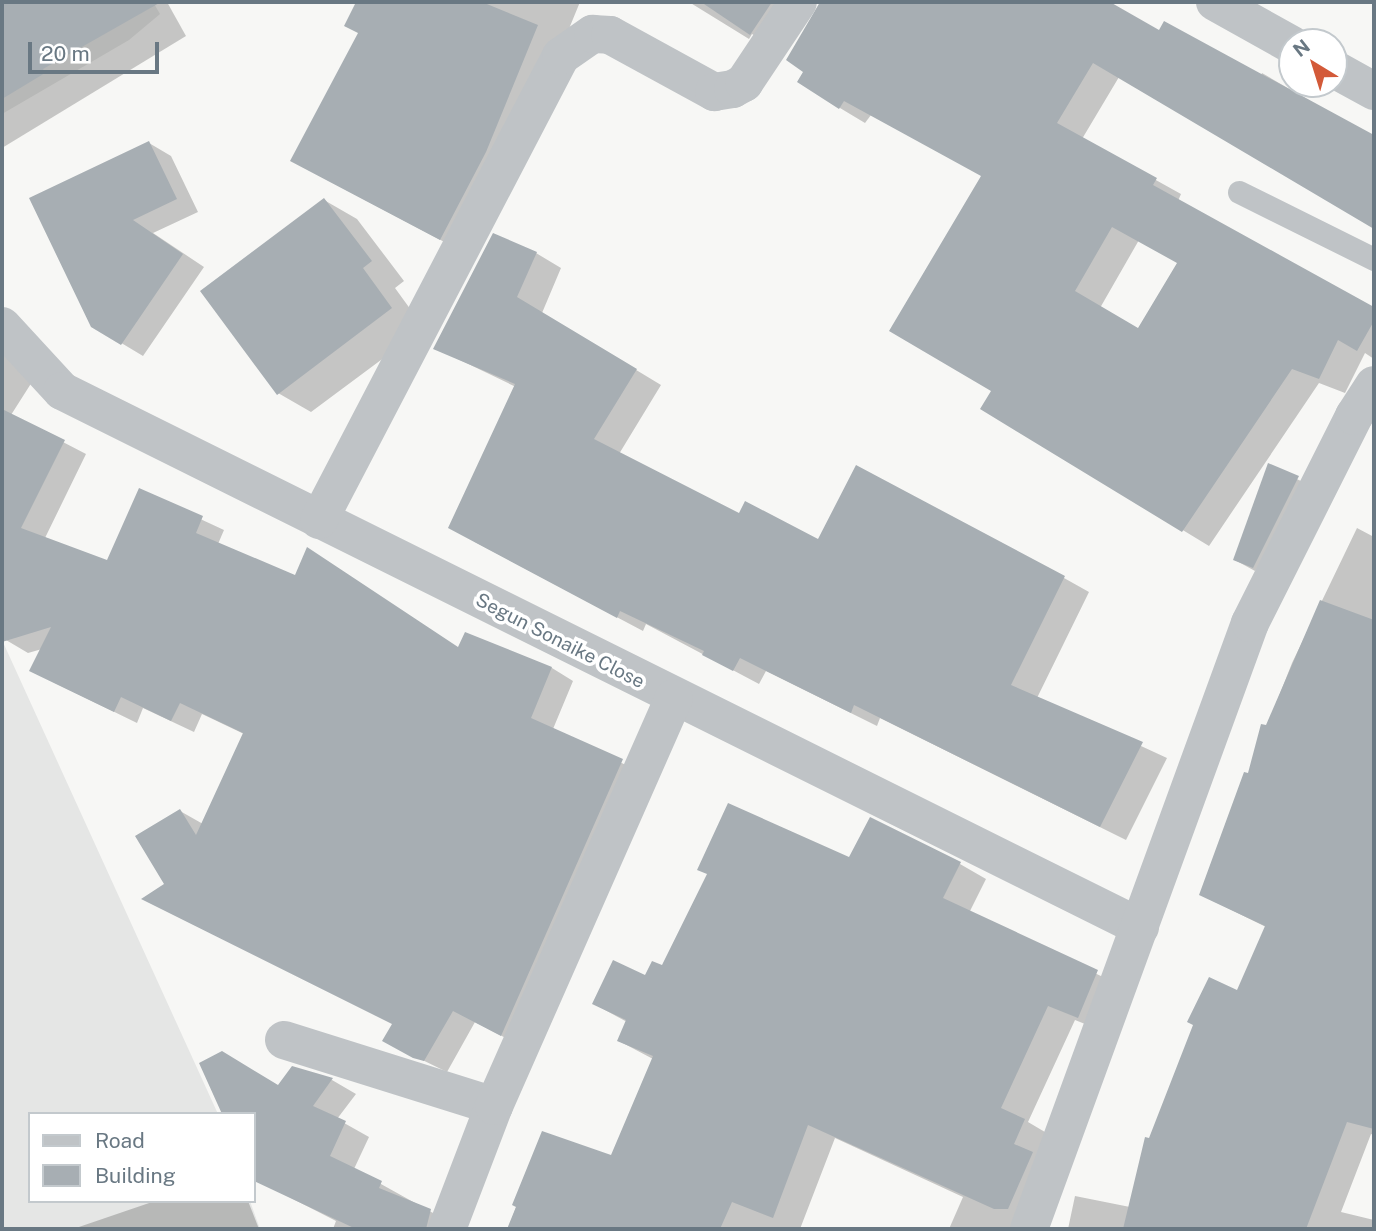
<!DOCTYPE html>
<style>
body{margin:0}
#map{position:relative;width:1376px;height:1231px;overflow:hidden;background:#f7f7f5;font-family:"Public Sans",sans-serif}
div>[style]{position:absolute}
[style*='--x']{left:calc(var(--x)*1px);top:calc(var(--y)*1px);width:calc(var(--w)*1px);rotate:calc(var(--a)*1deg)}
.built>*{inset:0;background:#e5e6e5}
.shadow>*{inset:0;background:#0003}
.building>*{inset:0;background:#a7aeb3}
.service>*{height:23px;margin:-11.5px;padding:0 11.5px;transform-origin:11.5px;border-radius:11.5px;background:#bfc3c6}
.minor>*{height:38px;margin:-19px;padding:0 19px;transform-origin:19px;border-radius:19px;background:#bfc3c6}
span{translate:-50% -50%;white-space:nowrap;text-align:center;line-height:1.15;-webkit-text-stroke:7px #fff;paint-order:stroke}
.street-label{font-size:19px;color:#697883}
.frame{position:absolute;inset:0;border:4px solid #697883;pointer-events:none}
.legend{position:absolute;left:28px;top:1112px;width:228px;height:91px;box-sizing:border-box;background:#fff;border:2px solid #c3c9cd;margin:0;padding:9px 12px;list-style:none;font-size:21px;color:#697883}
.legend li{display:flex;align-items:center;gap:14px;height:35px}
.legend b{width:35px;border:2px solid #c3c9cd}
.north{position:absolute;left:1278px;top:28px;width:70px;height:70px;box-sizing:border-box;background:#fff;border:2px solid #c3c9cd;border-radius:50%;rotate:322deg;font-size:19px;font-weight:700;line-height:28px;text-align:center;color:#697883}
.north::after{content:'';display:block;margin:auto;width:24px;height:32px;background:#d35a39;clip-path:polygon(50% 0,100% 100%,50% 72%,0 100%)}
.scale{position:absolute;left:28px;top:42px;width:131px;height:32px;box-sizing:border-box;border:4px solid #697883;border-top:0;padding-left:9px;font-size:21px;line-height:24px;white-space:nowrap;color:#697883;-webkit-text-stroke:5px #fff;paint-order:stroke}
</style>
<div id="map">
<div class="built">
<div style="clip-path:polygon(2px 2px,153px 2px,160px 14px,129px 40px,2px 114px)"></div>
<div style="clip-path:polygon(2px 640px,218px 1114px,30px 1114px,30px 1201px,250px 1201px,260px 1229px,2px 1229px)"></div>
</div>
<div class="shadow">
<div style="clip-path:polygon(2px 2px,167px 2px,186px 36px,2px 148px)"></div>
<div style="clip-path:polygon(358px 2px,580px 2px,512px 167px,467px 254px,318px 175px,360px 33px,346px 25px)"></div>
<div style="clip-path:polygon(689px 2px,810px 2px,776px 49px,752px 34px,749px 39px)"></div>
<div style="clip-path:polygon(evenodd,821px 2px,1107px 2px,1159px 32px,1260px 78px,1262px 73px,1374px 138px,1374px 227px,1119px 77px,1082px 139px,1181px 194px,1178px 201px,1374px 309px,1374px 359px,1365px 353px,1345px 393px,1319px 383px,1209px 546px,982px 408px,994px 390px,983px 176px,871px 115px,865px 123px,840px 108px,806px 72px,821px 2px,1139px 240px,1179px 263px,1139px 330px,1100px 308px,1139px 240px)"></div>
<div style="clip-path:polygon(149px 143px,171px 156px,198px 212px,153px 233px,204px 267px,143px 356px,93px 326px)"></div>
<div style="clip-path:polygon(324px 200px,357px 219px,404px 281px,395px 288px,424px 328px,311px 412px,278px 393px)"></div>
<div style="clip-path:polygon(536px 253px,561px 268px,542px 313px,661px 385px,619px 454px,740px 515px,819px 541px,1064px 578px,1089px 592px,1037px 698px,1167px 758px,1126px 840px,880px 718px,877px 726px,766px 671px,759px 684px,646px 624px,643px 631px,475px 542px,516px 387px,435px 348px)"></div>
<div style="clip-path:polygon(2px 352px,32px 382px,11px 415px,86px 454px,45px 538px,108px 562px,140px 491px,224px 530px,218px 544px,459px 648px,466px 634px,552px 668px,573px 681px,553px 729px,644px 774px,523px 1047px,475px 1022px,447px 1072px,406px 1052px,393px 1024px,167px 885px,180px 811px,203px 824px,244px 734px,202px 714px,194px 732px,143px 708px,137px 723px,53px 682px,42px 649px,28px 653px,6px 640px,2px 629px,2px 560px,14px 550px,2px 544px)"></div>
<div style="clip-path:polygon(1269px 466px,1318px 489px,1255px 571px,1235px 560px)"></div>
<div style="clip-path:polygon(1357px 528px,1374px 537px,1374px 1135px,1371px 1134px,1341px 1212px,1374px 1220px,1374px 1229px,1068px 1229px,1075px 1196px,1130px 1207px,1151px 1140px,1238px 992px,1266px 927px,1201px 895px,1292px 663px)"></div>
<div style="clip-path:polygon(849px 860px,960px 864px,986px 879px,969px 913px,1124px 987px,1105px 1032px,1075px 1020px,1028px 1122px,1050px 1135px,1030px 1229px,949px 1229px,963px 1197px,835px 1138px,800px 1229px,508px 1229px,543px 1133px,612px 1157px,653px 1059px,619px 1041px,627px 1022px,594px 1004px)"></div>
<div style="clip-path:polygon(293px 1068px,332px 1080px,356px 1094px,337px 1119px,369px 1137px,354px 1169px,451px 1223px,448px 1229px,333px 1229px,336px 1221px,254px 1179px,254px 1114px)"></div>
<div style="clip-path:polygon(155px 1201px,248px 1201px,259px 1229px,73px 1229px)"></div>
</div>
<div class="building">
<div style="clip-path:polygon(2px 2px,161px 2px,43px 69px,45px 73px,2px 99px)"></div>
<div style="clip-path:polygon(356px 2px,482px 2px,538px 25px,486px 152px,440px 240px,290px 161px,358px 33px,344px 26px)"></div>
<div style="clip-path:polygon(701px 2px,772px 2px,750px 35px)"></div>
<div style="clip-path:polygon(evenodd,820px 2px,1110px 2px,1159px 30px,1164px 21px,1374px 135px,1374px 229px,1093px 63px,1057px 123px,1157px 178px,1153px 185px,1374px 307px,1374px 321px,1357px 351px,1338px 340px,1319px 379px,1292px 369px,1182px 532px,980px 409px,991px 391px,889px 331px,981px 176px,844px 101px,839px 109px,797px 82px,803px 72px,786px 60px,820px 2px,1112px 227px,1177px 263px,1138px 328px,1075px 291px,1112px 227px)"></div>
<div style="clip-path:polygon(149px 141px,177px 199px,133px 220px,183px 254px,121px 345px,91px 327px,29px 198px)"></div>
<div style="clip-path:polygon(324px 198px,372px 261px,363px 268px,392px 308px,277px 395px,200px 291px)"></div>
<div style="clip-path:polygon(493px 233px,537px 252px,517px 297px,637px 369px,594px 439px,739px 513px,745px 501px,818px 539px,856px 465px,1065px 576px,1011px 685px,1143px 742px,1100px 827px,854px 705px,851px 713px,740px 658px,733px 671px,702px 655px,704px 651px,620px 611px,617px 618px,448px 528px,515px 384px,433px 349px)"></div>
<div style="clip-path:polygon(2px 409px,65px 440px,21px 528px,107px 560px,139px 488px,203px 516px,196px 533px,295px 575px,307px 547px,458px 647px,465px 632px,552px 667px,531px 718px,623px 759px,501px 1036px,453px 1011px,424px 1061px,413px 1058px,382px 1041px,392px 1024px,141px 899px,164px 884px,135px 836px,180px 809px,196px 835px,243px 733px,180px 703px,171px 721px,121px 697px,114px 712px,29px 671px,51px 627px,2px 642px)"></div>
<div style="clip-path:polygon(1268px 463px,1299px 476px,1253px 568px,1233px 560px)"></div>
<div style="clip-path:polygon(1320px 600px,1374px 620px,1374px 1129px,1347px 1122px,1306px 1229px,1123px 1229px,1145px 1137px,1149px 1138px,1193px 1025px,1187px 1022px,1209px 977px,1237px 990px,1265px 926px,1199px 895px,1244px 772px,1248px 773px,1261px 724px,1266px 725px)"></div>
<div style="clip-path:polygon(728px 803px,849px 857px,870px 817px,961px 862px,943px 898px,1098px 970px,1078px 1018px,1048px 1006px,1001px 1108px,1025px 1119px,1014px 1144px,1033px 1152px,1008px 1209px,994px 1209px,808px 1125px,773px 1218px,732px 1202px,720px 1229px,507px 1229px,516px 1207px,512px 1205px,542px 1131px,611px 1155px,653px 1056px,617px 1041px,626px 1020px,592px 1004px,613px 960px,645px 975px,652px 961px,662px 965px,707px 874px,697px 870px)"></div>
<div style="clip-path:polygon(222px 1051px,278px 1085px,292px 1066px,333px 1078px,313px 1106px,346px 1121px,330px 1156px,382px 1181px,379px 1188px,431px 1209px,426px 1229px,356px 1229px,254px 1181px,254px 1114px,222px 1114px,199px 1063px)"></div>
</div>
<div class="service">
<div style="--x:1239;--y:192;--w:151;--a:26.4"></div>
</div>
<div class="minor">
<div style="--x:1215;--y:2;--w:88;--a:29.2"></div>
<div style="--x:1334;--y:69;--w:46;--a:28.8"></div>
<div style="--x:2;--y:326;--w:88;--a:47.3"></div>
<div style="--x:62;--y:391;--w:1204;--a:26.44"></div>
<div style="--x:319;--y:520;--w:523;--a:-62.46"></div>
<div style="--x:561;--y:56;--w:39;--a:-35"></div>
<div style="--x:593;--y:34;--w:17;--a:3"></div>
<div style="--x:610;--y:35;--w:119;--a:28.7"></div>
<div style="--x:714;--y:92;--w:19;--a:-9"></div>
<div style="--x:733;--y:89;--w:13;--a:-29"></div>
<div style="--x:744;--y:83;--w:97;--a:-56.3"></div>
<div style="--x:284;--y:1040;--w:220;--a:17.4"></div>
<div style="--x:447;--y:1229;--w:132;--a:-69.1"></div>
<div style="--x:494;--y:1106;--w:446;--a:-66.2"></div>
<div style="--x:1029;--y:1229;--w:645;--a:-69.96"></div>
<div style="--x:1250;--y:623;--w:232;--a:-63.3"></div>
<div style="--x:1354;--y:416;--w:37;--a:-57"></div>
</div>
<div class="street-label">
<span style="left:560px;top:641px;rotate:27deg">Segun Sonaike Close</span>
</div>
<div class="frame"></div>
<ul class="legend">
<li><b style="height:9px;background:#bfc3c6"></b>Road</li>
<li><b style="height:19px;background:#a7aeb3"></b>Building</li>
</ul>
<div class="north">N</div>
<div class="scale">20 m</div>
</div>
